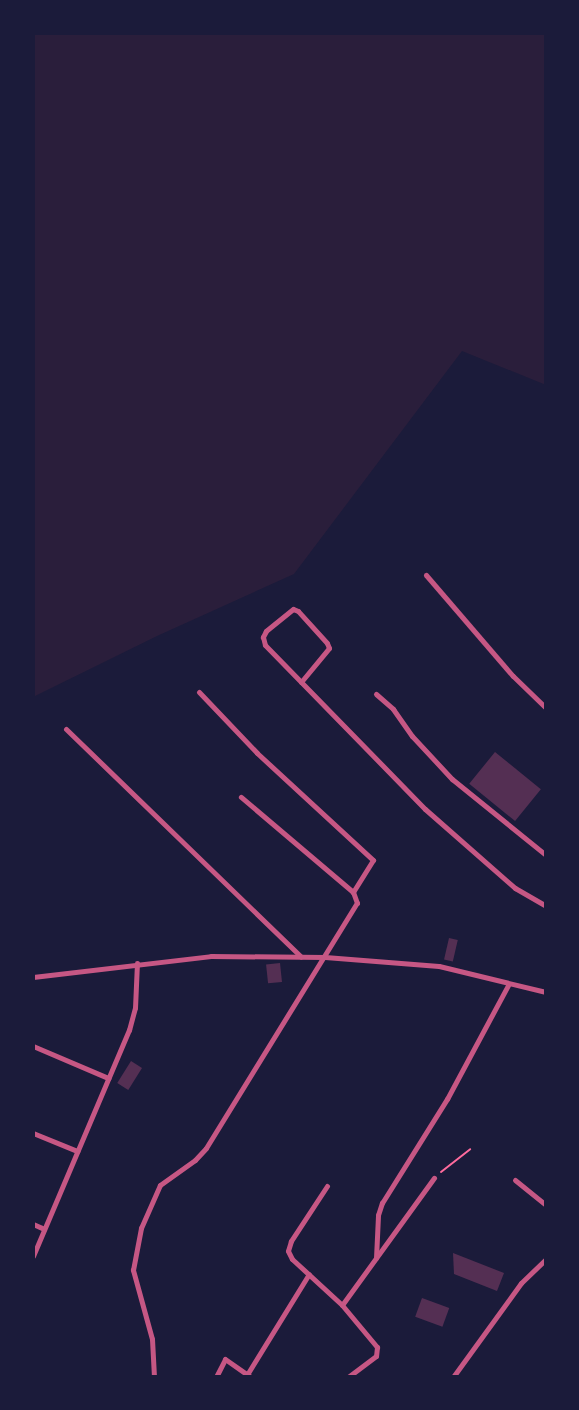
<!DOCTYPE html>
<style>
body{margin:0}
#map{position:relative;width:579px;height:1410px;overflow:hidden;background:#1b1b3a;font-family:"Varela Round",sans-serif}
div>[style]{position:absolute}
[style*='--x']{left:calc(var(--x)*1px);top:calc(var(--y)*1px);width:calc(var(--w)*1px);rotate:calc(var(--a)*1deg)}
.green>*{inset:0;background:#2a1e3b}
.building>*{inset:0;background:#542f53;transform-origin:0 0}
.path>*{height:2px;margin:-1px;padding:0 1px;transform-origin:1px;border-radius:1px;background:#ff6b9d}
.minor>*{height:5px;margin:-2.5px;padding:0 2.5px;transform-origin:2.5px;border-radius:2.5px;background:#c65784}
span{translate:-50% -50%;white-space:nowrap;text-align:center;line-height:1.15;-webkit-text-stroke:7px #1b1b3a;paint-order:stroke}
.frame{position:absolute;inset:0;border:35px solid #1b1b3a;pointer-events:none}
</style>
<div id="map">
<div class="green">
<div style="clip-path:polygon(33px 33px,546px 33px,546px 385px,462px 351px,294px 574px,157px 636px,33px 697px)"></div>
</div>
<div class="building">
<div style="left:495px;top:752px;width:59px;height:41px;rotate:39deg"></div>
<div style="left:449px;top:938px;width:9px;height:22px;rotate:13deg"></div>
<div style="left:280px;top:963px;width:19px;height:14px;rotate:84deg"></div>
<div style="left:131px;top:1061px;width:13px;height:26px;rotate:32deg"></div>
<div style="clip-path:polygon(453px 1253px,504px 1273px,497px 1291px,454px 1274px)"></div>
<div style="left:422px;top:1298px;width:29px;height:20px;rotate:20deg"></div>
</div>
<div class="path">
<div style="--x:441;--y:1172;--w:37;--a:-38"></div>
</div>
<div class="minor">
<div style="--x:426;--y:575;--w:133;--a:49.3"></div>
<div style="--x:513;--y:676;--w:46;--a:44.1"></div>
<div style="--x:301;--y:682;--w:44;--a:-50.5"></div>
<div style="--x:329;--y:648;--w:5;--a:-112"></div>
<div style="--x:327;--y:643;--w:43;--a:-132.2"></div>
<div style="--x:298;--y:611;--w:5;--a:-158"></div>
<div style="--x:293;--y:609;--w:35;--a:141"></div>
<div style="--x:266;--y:631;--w:7;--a:117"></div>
<div style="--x:263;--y:637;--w:8;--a:76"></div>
<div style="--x:265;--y:645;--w:229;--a:45.7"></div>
<div style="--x:425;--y:809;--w:120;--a:41.3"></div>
<div style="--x:515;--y:888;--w:36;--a:30"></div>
<div style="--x:199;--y:692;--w:84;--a:46.4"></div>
<div style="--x:257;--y:753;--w:158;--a:42.7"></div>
<div style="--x:373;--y:860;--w:38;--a:122"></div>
<div style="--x:376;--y:694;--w:23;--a:41"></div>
<div style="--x:393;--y:709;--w:33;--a:55"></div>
<div style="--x:412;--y:736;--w:59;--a:47.1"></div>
<div style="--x:452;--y:779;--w:121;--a:39"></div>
<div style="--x:66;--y:729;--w:327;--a:44.1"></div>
<div style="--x:33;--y:977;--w:179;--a:-6.7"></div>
<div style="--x:211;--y:956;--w:114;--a:0.5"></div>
<div style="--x:325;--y:957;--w:114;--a:4.5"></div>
<div style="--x:439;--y:966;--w:110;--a:13.7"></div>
<div style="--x:33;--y:1046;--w:82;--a:23.1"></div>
<div style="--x:33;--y:1133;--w:48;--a:22.2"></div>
<div style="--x:515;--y:1180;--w:40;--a:39"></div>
<div style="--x:327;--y:1186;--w:66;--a:123.2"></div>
<div style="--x:291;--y:1241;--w:10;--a:107"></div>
<div style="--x:288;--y:1251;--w:9;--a:63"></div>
<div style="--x:292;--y:1259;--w:68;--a:42.6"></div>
<div style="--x:342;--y:1305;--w:55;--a:50.2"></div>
<div style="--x:377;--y:1347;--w:9;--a:96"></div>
<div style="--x:376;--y:1356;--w:35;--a:143"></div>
<div style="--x:33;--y:1224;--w:12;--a:24"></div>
<div style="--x:33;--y:1256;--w:246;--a:-67"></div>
<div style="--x:129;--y:1030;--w:23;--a:-75"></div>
<div style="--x:135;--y:1008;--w:45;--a:-87.5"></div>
<div style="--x:376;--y:1258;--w:43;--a:-87.3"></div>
<div style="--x:378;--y:1215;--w:13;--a:-72"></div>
<div style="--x:382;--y:1203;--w:123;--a:-58"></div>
<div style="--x:447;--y:1099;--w:129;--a:-61.8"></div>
<div style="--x:342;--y:1305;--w:157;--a:-54.1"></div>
<div style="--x:248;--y:1373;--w:116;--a:-58.4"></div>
<div style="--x:154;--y:1377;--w:38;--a:-93"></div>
<div style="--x:152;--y:1339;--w:72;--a:-105.4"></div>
<div style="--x:133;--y:1270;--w:43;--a:-79.2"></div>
<div style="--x:141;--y:1228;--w:47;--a:-66.2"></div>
<div style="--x:160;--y:1185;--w:43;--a:-35.5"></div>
<div style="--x:195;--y:1160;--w:16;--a:-47"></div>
<div style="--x:206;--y:1148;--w:288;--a:-58.4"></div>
<div style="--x:357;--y:903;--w:12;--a:-110"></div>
<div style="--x:353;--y:892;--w:147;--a:-139.7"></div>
<div style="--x:216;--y:1377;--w:20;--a:-63"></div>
<div style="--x:225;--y:1359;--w:32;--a:35"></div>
<div style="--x:453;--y:1377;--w:116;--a:-54.1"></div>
<div style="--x:521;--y:1283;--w:35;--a:-44"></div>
</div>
<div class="frame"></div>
</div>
